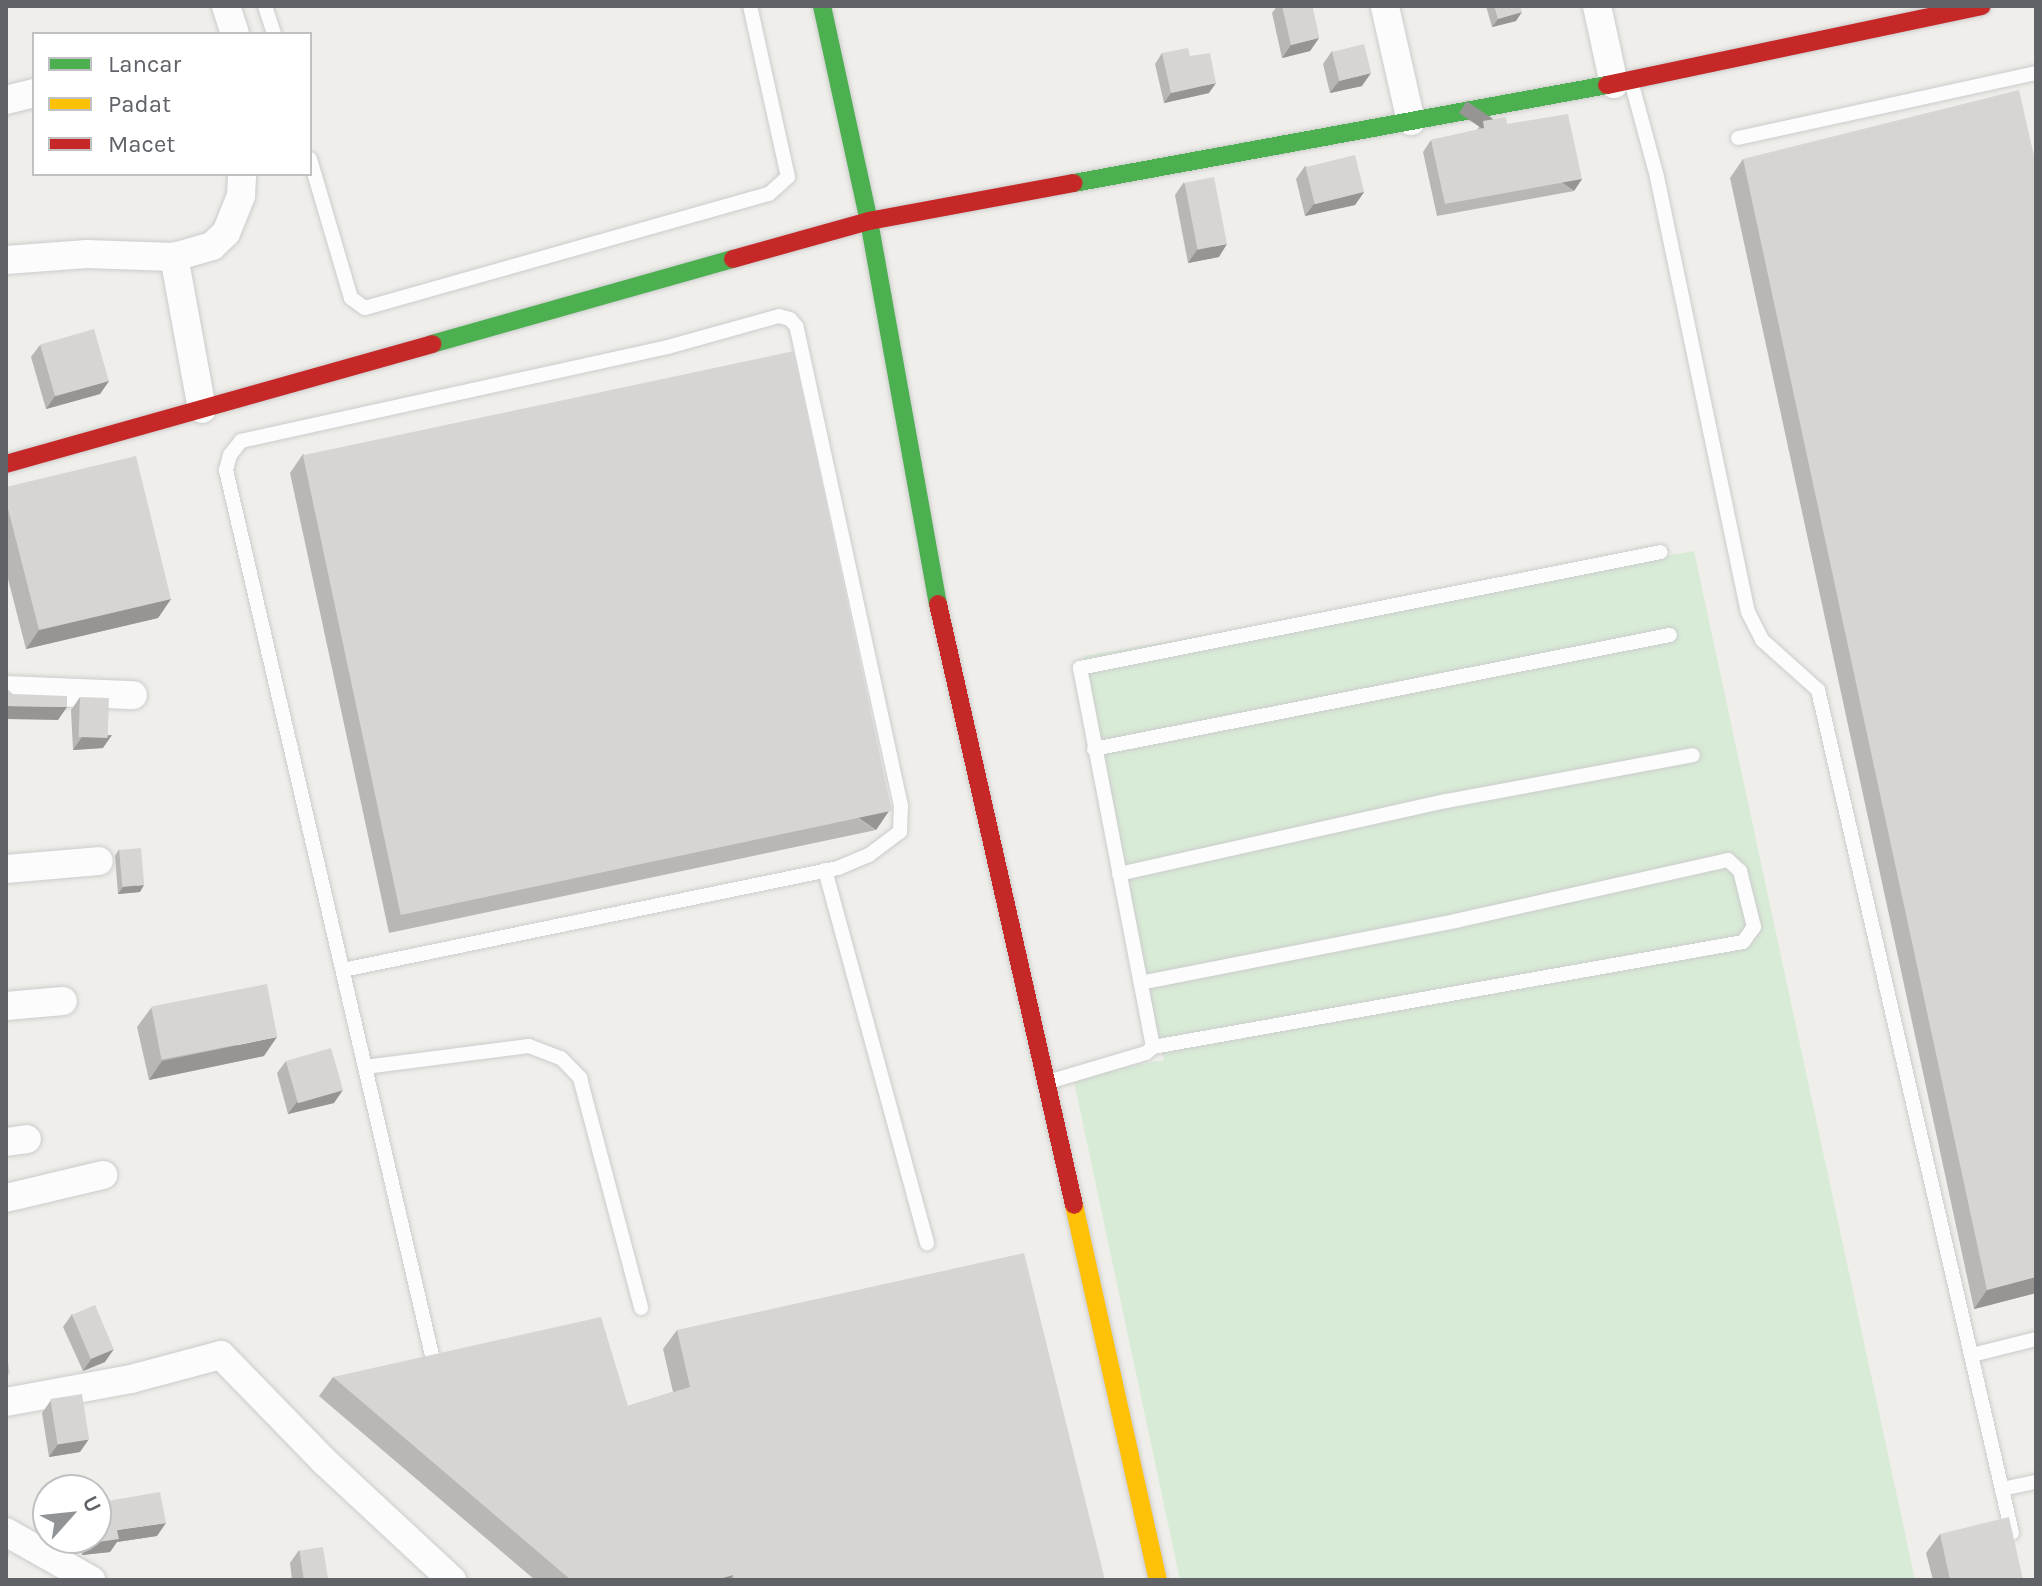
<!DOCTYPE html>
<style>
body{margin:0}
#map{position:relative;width:2042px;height:1586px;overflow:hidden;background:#efeeea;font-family:Karla,sans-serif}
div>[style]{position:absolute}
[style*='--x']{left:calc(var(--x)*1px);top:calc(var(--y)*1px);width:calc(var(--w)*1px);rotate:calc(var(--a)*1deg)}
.green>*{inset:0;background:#d8ebd6}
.roads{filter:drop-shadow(0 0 2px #cbcccc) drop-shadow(0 0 2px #cbcccc)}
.lane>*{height:14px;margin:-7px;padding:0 7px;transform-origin:7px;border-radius:7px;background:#fdfcfc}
.street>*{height:28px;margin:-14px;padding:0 14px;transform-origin:14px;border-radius:14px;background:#fdfcfc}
.fast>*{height:18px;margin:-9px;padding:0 9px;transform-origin:9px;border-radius:9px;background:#4caf50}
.slow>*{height:18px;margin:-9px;padding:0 9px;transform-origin:9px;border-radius:9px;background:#ffc107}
.jam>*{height:18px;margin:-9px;padding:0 9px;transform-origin:9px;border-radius:9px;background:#c62828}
.wall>*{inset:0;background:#b8b7b5}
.shaded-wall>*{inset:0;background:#969594;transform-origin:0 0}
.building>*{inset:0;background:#d6d5d3;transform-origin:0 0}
span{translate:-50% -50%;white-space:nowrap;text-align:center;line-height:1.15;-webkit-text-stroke:7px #fff;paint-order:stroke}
.frame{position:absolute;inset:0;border:8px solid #5f6368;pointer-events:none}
.legend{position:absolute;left:32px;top:32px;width:280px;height:144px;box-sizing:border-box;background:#fff;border:2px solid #bfc1c3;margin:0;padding:10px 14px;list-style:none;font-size:24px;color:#5f6368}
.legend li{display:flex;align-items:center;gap:16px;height:40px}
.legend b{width:40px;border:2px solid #bfc1c3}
.north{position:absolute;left:32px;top:1474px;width:80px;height:80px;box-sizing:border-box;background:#fff;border:2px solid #bfc1c3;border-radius:50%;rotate:63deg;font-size:22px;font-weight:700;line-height:32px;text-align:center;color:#5f6368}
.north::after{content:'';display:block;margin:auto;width:28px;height:36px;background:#919496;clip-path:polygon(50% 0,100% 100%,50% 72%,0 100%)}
</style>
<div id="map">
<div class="green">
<i style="clip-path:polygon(1694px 551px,1915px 1580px,1180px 1580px,1073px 1077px,1164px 1060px,1141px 983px,1084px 656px)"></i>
</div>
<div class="roads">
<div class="lane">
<i style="--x:265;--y:6;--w:29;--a:72"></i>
<i style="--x:1631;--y:81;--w:99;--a:74.8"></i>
<i style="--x:1657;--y:177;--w:444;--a:78.2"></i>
<i style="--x:1748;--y:612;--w:31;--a:63"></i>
<i style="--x:1762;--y:640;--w:75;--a:41.8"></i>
<i style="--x:1818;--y:690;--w:865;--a:77.04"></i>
<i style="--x:1738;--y:138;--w:305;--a:-12.3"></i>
<i style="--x:310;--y:159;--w:145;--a:73.6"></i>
<i style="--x:351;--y:298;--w:17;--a:36"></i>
<i style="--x:365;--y:308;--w:420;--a:-15.8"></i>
<i style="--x:769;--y:194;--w:25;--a:-42"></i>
<i style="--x:788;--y:177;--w:175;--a:-102.5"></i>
<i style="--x:1094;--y:749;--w:587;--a:-11.2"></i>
<i style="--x:825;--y:870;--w:387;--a:74.7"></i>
<i style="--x:1119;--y:874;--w:335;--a:-12.6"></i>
<i style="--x:1446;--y:801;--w:251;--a:-10.5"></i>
<i style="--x:343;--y:970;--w:505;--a:-11.64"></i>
<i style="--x:838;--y:868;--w:34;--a:-23"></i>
<i style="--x:869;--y:855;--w:39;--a:-37"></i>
<i style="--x:900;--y:832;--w:26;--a:-88"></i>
<i style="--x:901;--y:806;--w:491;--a:-102.3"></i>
<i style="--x:796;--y:326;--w:9;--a:-131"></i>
<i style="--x:790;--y:319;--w:11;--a:-165"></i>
<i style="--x:779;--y:316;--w:115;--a:164.4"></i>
<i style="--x:668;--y:347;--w:437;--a:167.6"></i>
<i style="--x:241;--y:441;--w:18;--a:128"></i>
<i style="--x:230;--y:455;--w:16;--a:105"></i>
<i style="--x:226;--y:470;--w:909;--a:76.9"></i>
<i style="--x:1153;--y:1047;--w:386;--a:-100.9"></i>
<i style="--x:1080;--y:668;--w:592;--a:-11.29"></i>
<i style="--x:365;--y:1067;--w:165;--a:-7.3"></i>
<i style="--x:529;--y:1046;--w:34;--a:21"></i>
<i style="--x:561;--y:1058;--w:28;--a:46"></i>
<i style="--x:580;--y:1078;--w:238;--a:75.1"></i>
<i style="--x:1048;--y:1082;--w:102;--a:-16.5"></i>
<i style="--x:1146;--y:1053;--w:9;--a:-41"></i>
<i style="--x:1153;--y:1047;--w:599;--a:-10.09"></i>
<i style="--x:1743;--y:942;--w:19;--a:-54"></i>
<i style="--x:1754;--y:927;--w:58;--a:-104"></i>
<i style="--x:1740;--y:871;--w:16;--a:-137"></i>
<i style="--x:1728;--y:860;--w:279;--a:167.4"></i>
<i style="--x:1456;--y:921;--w:321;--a:168.9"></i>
<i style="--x:1972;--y:1355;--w:66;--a:-14"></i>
<i style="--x:2002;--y:1489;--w:35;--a:-12"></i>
</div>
<div class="street">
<i style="--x:226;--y:6;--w:29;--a:72"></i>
<i style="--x:1597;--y:6;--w:80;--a:77.7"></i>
<i style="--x:1385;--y:7;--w:117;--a:77.2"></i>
<i style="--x:6;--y:100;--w:29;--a:-14"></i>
<i style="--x:6;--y:260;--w:81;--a:-4.2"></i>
<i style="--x:87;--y:254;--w:87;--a:2"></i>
<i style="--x:202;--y:409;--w:155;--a:-100.4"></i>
<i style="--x:174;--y:257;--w:40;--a:-16"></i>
<i style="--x:212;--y:246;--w:19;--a:-43"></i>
<i style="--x:226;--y:233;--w:40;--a:-68"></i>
<i style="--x:241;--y:196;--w:22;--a:-87"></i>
<i style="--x:6;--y:690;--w:127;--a:2.3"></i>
<i style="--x:6;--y:869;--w:93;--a:-4.9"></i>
<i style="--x:6;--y:1006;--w:57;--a:-5"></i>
<i style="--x:6;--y:1142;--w:21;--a:-8"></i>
<i style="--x:6;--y:1198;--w:100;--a:-13.3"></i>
<i style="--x:6;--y:1402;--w:127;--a:-10.4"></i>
<i style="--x:131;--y:1379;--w:93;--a:-14.9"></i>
<i style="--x:221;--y:1355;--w:148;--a:45.8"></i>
<i style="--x:324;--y:1461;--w:175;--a:42.9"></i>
<i style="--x:6;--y:1532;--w:98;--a:29.5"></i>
</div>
<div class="fast">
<i style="--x:822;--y:6;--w:220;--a:77.7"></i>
<i style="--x:869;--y:221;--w:389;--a:79.8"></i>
<i style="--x:1074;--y:183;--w:542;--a:-10.42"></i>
<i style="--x:432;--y:344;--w:313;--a:-15.8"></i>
</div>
<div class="slow">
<i style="--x:1074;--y:1205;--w:384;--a:77.4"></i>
</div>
<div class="jam">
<i style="--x:1607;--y:85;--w:383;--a:-11.9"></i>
<i style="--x:733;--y:259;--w:141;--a:-15.6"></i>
<i style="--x:869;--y:221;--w:208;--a:-10.5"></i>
<i style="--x:6;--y:464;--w:443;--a:-15.7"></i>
<i style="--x:938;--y:604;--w:616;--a:77.25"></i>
</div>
</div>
<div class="wall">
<i style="clip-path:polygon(1277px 6px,1312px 6px,1319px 38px,1310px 51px,1282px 58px,1272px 13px)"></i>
<i style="clip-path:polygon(1486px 6px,1520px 6px,1516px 21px,1492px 27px)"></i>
<i style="clip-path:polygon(1332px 51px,1362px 86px,1330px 93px,1323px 64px)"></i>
<i style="clip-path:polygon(1162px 53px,1190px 56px,1209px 93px,1164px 103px,1155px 64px)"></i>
<i style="clip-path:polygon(1483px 121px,1582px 179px,1574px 191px,1437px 216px,1423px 152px,1431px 140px,1477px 130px)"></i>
<i style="clip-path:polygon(1743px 159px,2036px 165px,2036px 1293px,1974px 1309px,1730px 178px)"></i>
<i style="clip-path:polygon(1305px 166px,1364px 192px,1355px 205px,1305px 216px,1296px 179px)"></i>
<i style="clip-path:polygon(1184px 182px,1219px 257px,1188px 263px,1175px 195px)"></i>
<i style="clip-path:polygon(40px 345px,109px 381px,100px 394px,46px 409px,31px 357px)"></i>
<i style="clip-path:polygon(303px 454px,876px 830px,389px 933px,290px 473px)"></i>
<i style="clip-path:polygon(6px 487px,171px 599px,158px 618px,26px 649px,6px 571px)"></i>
<i style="clip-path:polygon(80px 697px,103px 748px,73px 750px,71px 710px)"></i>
<i style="clip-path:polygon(119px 849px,140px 892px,118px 894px,115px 856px)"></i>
<i style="clip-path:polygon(151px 1008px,264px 1056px,149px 1080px,137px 1027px)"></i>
<i style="clip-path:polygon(286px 1061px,334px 1103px,288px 1114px,277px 1073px)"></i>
<i style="clip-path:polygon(72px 1314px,105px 1362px,83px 1371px,63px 1327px)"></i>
<i style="clip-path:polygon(677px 1330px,1105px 1580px,535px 1580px,319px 1396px,333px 1377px,628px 1406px,673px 1392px,663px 1349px)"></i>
<i style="clip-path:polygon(51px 1400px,80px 1452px,49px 1457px,42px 1413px)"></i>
<i style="clip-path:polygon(1940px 1534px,2023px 1580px,1933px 1580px,1926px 1553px)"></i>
<i style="clip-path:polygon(157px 1536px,117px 1542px,110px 1552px,82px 1555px,79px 1538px)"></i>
<i style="clip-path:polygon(299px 1550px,328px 1580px,292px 1580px,290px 1563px)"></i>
</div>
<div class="shaded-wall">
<i style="clip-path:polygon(1522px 12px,1516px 21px,1492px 27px,1498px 19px)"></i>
<i style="clip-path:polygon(1319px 38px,1310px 51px,1282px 58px,1291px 45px)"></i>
<i style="clip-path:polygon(1371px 73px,1362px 86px,1330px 93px,1339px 81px)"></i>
<i style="clip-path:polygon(1216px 83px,1209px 93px,1164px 103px,1171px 93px)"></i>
<i style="left:1582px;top:179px;width:14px;height:139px;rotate:124deg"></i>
<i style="clip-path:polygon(1364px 192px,1355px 205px,1305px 216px,1314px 204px)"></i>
<i style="clip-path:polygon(1227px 244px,1219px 257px,1188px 263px,1197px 250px)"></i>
<i style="clip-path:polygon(109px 381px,100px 394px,46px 409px,55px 396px)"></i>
<i style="clip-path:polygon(171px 599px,158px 618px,26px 649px,39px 630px)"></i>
<i style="clip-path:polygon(7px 706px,67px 707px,58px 720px,6px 719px)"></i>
<i style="clip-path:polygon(112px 735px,103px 748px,73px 750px,82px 737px)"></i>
<i style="left:889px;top:811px;width:23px;height:498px;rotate:124deg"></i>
<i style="clip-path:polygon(144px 885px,140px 892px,118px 894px,123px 887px)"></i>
<i style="clip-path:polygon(277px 1037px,264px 1056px,149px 1080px,162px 1061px)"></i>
<i style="clip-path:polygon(343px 1090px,334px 1103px,288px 1114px,297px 1102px)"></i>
<i style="clip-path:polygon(2036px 1277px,2036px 1293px,1974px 1309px,1987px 1290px)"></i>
<i style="clip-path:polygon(114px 1349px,105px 1362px,83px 1371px,92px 1358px)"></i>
<i style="clip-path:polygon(89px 1439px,80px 1452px,49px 1457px,58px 1444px)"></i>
<i style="clip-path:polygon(166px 1523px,157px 1536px,117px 1542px,110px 1552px,82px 1555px,91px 1543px,117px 1530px)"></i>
<i style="clip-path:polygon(733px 1575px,729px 1580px,716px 1580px)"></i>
</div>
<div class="building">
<i style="clip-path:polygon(1282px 6px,1312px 6px,1319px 38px,1291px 45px)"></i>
<i style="clip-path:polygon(1494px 6px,1520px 6px,1522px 12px,1498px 19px)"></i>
<i style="left:1364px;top:44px;width:30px;height:33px;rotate:76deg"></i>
<i style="clip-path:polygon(1188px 48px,1190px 56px,1210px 53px,1216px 83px,1171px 93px,1162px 53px)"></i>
<i style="clip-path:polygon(2019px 90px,2036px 165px,2036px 1277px,1987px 1290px,1743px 159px)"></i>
<i style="clip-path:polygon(1568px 114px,1582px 179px,1445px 204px,1431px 140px,1484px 128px,1483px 121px,1506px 117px,1507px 124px)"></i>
<i style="left:1355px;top:155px;width:38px;height:51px;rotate:76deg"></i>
<i style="left:1214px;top:177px;width:68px;height:30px;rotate:79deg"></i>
<i style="left:94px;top:329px;width:54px;height:56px;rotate:74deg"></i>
<i style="left:794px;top:351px;width:470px;height:502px;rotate:78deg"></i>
<i style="clip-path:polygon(136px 456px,171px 599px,39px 630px,6px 501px,6px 487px)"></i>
<i style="clip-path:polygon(6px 688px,13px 694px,67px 696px,67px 707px,7px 706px,8px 729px,6px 729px)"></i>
<i style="left:80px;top:697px;width:29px;height:40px;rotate:2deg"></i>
<i style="left:141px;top:848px;width:37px;height:22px;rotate:85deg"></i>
<i style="left:267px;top:984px;width:54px;height:118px;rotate:79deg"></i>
<i style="left:331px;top:1048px;width:44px;height:47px;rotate:74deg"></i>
<i style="clip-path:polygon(1024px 1253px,1105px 1580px,734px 1580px,733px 1575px,716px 1580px,571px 1580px,333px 1377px,601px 1317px,628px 1406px,690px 1387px,677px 1330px)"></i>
<i style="left:95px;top:1305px;width:48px;height:25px;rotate:67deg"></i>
<i style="clip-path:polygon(6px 1353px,10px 1373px,6px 1377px)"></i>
<i style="left:82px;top:1394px;width:46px;height:32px;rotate:81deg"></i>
<i style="clip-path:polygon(160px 1492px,166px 1523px,117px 1530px,119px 1539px,91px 1543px,90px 1538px,96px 1538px,96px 1503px)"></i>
<i style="clip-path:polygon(2009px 1517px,2023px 1580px,1950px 1580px,1940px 1534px)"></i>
<i style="left:323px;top:1547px;width:33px;height:24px;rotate:81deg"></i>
<i style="clip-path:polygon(6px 1552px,9px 1552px,6px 1578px)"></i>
</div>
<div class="frame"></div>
<ul class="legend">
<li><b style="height:10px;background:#4caf50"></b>Lancar</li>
<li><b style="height:10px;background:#ffc107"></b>Padat</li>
<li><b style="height:10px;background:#c62828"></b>Macet</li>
</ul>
<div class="north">U</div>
</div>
